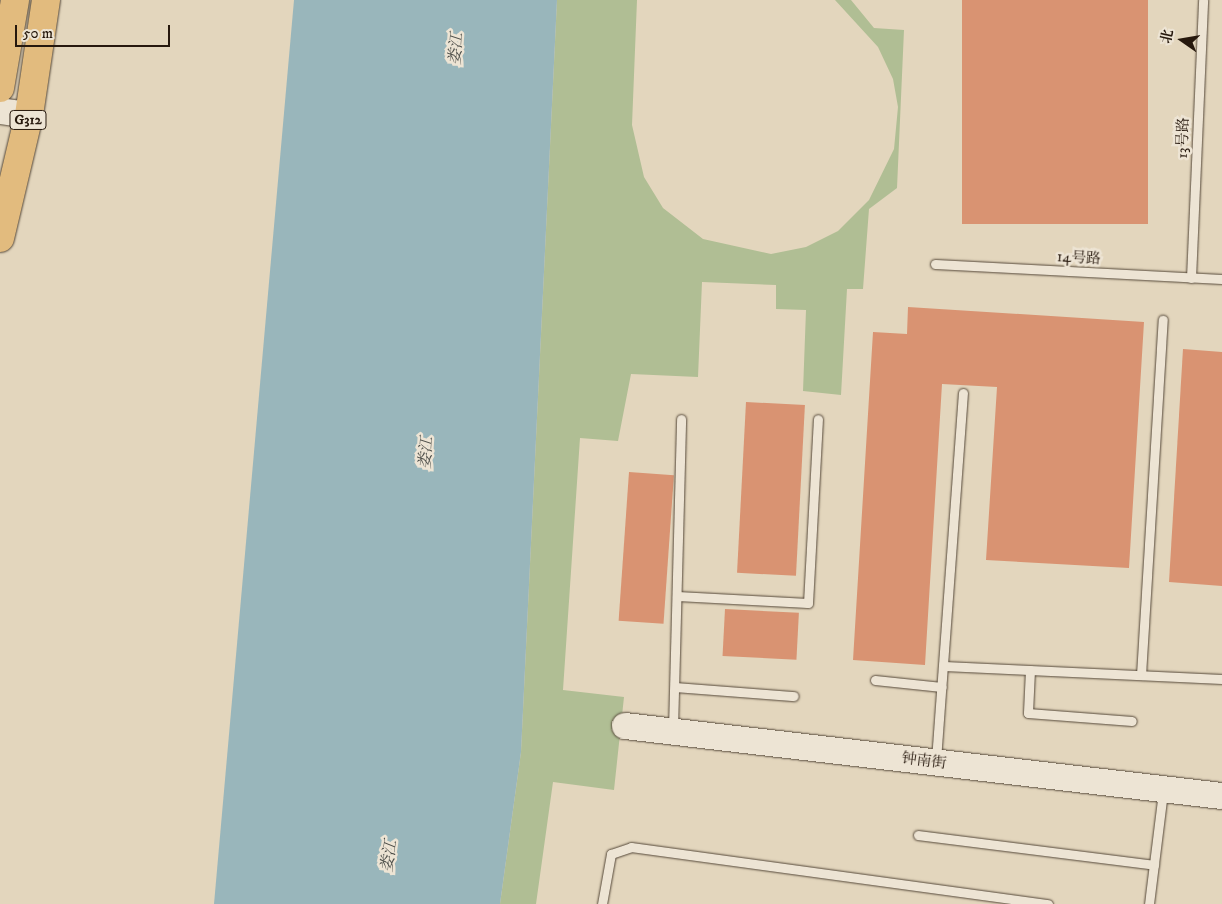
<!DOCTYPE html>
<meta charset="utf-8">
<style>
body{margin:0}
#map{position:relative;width:1222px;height:904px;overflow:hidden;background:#e3d6bd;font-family:"IM FELL DW Pica","Noto Serif SC",serif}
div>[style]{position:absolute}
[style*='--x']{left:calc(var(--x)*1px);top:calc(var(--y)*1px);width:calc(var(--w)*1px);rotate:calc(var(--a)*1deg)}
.green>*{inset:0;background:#b0be94}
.water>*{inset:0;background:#99b6bb}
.building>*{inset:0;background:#d99372;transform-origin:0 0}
.roads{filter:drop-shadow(0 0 1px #554839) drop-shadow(0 0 1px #554839)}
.lane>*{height:9px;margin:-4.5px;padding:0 4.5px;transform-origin:4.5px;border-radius:4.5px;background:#ede4d4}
.secondary>*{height:26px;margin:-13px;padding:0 13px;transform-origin:13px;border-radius:13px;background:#ede4d4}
.primary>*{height:28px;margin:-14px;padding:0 14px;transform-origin:14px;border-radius:14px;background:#e2bb7e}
.highway>*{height:28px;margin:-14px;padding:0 14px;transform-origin:14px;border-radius:14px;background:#e2bb7e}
span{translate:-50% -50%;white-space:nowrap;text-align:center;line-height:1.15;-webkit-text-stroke:5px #ede4d4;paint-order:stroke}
.shield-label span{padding:1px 4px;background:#ede4d4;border:1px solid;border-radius:4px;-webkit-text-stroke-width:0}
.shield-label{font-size:14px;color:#26180d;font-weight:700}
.street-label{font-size:15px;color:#26180d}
.water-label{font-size:16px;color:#4e4f4a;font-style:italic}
.north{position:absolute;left:1157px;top:15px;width:50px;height:50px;-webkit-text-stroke:4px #ede4d4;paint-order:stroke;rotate:283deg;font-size:14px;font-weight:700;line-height:20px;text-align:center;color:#26180d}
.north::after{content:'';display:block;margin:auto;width:18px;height:22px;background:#26180d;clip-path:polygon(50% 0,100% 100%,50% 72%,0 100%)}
.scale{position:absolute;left:15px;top:25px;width:155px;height:22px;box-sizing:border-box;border:2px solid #26180d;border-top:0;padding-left:6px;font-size:15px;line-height:18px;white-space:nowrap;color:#26180d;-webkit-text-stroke:4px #ede4d4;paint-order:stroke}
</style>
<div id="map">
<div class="green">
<i style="clip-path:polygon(557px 0,637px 0,632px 125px,644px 177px,663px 208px,703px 239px,771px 254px,806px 247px,838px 231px,869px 200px,894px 149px,898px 107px,893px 79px,878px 47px,835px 0,851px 0,874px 28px,904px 30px,897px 188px,869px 209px,863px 289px,847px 289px,841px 395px,803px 391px,806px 310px,776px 309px,776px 285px,702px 282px,698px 377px,631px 374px,618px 441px,580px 438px,563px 690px,624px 697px,614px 790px,553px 782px,536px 904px,500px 904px,521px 752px)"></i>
</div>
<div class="water">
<i style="clip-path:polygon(294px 0,557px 0,521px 752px,500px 904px,214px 904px)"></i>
</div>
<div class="building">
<i style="left:962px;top:0;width:186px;height:224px"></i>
<i style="clip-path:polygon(908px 307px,1144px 322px,1129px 568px,986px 560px,997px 387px,942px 384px,925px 665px,853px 660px,873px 332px,907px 334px)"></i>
<i style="clip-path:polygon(1183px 349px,1222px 352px,1222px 586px,1169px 582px)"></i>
<i style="left:746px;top:402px;width:59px;height:171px;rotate:3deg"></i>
<i style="left:629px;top:472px;width:45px;height:149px;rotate:4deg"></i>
<i style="left:725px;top:609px;width:74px;height:47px;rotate:3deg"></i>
</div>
<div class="roads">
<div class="lane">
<i style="--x:935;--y:264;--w:287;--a:3"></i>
<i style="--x:1191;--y:278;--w:278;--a:-87.5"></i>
<i style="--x:677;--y:596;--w:131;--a:3.1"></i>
<i style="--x:808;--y:603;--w:184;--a:-86.9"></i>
<i style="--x:944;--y:666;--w:278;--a:2.7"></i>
<i style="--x:1030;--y:670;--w:43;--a:92.7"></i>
<i style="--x:1028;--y:713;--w:104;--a:4.4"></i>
<i style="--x:1141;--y:675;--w:356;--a:-86.5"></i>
<i style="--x:875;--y:680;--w:67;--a:6"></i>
<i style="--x:676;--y:687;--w:118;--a:4.4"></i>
<i style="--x:673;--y:729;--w:310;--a:-88.5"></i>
<i style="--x:936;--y:760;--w:368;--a:-85.8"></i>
<i style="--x:918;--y:835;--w:238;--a:7.2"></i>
<i style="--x:602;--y:904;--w:51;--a:-79.8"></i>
<i style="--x:611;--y:854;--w:21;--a:-19"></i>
<i style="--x:631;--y:847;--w:421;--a:7.8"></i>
<i style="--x:1149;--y:904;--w:114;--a:-82.9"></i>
</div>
<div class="secondary">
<i style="--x:0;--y:111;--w:29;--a:8"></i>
<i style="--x:625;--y:726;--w:601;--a:6.69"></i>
</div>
<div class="primary">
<i style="--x:0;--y:238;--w:126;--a:-76.7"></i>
<i style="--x:29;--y:115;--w:116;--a:-81.6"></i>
</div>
<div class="highway">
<i style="--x:0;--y:88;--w:89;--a:-80.3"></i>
</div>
</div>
<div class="shield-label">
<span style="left:28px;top:120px">G312</span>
</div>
<div class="street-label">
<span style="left:1183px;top:138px;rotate:-88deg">13号路</span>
<span style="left:1079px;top:258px;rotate:3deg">14号路</span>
<span style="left:924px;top:761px;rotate:7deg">钟南街</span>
</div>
<div class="water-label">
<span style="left:456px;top:49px;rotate:-86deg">娄江</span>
<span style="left:426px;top:453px;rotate:-86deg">娄江</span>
<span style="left:389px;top:856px;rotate:-82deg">娄江</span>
</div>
<div class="north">北</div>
<div class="scale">50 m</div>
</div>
